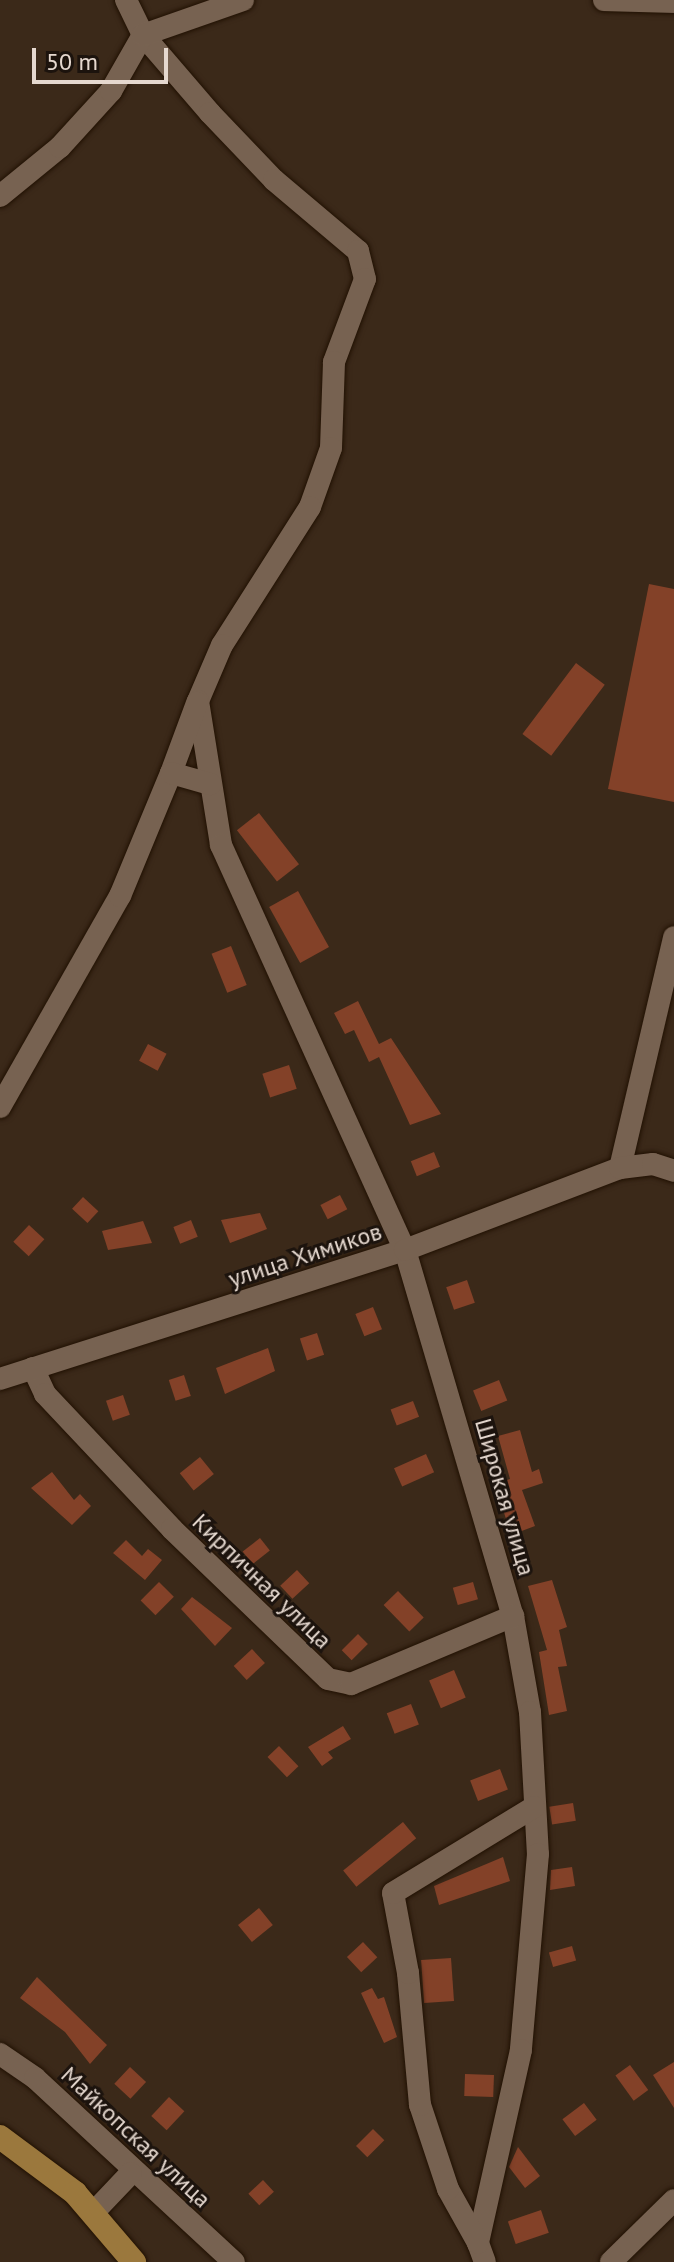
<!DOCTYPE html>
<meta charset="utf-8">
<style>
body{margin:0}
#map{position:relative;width:674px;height:2262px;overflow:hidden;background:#3b2919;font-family:"PT Sans",sans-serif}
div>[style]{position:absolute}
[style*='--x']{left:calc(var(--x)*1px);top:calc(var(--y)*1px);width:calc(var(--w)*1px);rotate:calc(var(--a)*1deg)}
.building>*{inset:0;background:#834128;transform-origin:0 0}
.roads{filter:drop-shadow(0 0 2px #211103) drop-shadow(0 0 2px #211103)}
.minor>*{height:22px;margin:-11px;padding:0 11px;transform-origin:11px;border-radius:11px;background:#776251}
.major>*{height:24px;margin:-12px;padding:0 12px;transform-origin:12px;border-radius:12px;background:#9b783d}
span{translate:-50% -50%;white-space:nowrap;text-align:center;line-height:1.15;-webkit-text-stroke:6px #1c130d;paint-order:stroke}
.street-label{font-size:24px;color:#e5d8cf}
.scale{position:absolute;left:32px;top:48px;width:136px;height:36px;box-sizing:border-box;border:4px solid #e5d8cf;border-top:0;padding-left:10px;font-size:24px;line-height:28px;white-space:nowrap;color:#e5d8cf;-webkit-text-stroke:6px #1c130d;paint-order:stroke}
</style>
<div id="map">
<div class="building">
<i style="clip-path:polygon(649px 584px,674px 589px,674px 802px,608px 789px)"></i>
<i style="left:576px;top:663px;width:36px;height:89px;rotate:37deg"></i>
<i style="left:259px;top:813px;width:65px;height:28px;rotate:52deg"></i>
<i style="left:298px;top:891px;width:64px;height:33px;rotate:61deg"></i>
<i style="left:231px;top:946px;width:42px;height:21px;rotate:68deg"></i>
<i style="clip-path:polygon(358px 1001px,379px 1044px,391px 1038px,441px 1114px,410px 1125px,379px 1057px,369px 1062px,354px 1030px,345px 1034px,334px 1013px)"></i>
<i style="left:148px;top:1044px;width:21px;height:19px;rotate:28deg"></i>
<i style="left:289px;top:1065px;width:25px;height:28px;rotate:72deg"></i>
<i style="left:434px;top:1152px;width:16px;height:25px;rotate:68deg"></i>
<i style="left:340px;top:1195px;width:16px;height:22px;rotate:63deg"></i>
<i style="left:83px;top:1197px;width:21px;height:16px;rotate:43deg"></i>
<i style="clip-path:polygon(260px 1213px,267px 1229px,230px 1243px,221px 1220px)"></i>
<i style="left:191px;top:1220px;width:18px;height:19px;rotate:68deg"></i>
<i style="clip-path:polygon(143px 1221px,152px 1243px,108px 1250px,102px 1231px)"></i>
<i style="left:29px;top:1225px;width:21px;height:23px;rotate:43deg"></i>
<i style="left:467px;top:1280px;width:24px;height:22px;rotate:71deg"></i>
<i style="left:373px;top:1307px;width:24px;height:19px;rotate:68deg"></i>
<i style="left:317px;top:1333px;width:23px;height:18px;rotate:72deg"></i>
<i style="clip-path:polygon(268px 1348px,275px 1371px,225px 1394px,216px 1368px)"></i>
<i style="left:184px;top:1375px;width:22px;height:16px;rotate:72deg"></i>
<i style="left:499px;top:1380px;width:22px;height:28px;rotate:68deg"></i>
<i style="left:123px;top:1395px;width:21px;height:18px;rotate:71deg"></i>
<i style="left:413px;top:1401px;width:17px;height:24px;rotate:69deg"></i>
<i style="clip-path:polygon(520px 1430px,532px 1472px,539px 1469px,543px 1483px,522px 1490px,535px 1526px,511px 1535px,495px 1484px,510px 1479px,498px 1436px)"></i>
<i style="left:426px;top:1454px;width:20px;height:35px;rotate:66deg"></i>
<i style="left:200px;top:1457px;width:22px;height:26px;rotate:51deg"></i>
<i style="clip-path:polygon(52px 1472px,74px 1500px,80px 1494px,91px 1506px,72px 1525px,31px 1488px)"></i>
<i style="left:260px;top:1538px;width:16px;height:22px;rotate:52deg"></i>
<i style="clip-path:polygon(126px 1540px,142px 1556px,148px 1549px,162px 1560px,145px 1580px,113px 1553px)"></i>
<i style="left:297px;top:1570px;width:18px;height:23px;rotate:47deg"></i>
<i style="clip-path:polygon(552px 1580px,567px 1627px,559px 1630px,567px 1666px,558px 1667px,567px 1711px,549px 1715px,539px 1652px,547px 1650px,528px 1586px)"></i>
<i style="left:159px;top:1582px;width:21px;height:26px;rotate:45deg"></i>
<i style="left:473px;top:1582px;width:18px;height:21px;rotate:74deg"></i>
<i style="left:398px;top:1591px;width:37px;height:20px;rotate:46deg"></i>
<i style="clip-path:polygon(192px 1597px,232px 1628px,215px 1646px,181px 1609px)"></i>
<i style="left:358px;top:1634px;width:14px;height:23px;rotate:45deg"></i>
<i style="left:252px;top:1649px;width:19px;height:25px;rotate:47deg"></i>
<i style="left:454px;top:1670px;width:30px;height:27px;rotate:67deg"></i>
<i style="left:411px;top:1704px;width:22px;height:26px;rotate:69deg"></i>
<i style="clip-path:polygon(343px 1726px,351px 1739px,328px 1752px,333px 1758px,322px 1766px,308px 1747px)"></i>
<i style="left:279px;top:1746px;width:28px;height:16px;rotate:46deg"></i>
<i style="left:500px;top:1769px;width:22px;height:32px;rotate:69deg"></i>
<i style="left:573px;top:1803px;width:18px;height:24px;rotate:81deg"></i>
<i style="left:403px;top:1822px;width:21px;height:77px;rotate:51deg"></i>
<i style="clip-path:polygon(503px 1857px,510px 1881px,439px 1905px,434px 1886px)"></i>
<i style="clip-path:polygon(572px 1867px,575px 1886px,550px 1890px,551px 1870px)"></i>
<i style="left:259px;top:1908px;width:22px;height:27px;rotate:51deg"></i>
<i style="left:363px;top:1942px;width:21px;height:22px;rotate:47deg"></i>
<i style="left:572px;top:1946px;width:15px;height:24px;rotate:74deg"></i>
<i style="left:451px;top:1958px;width:43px;height:30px;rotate:86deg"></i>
<i style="clip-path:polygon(37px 1977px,107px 2045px,90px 2064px,65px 2032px,20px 1998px)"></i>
<i style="clip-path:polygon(372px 1988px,378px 1999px,384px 1997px,397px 2037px,384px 2043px,361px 1993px)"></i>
<i style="clip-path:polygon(674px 2062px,674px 2108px,653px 2075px)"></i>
<i style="left:630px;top:2065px;width:31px;height:18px;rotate:54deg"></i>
<i style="left:130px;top:2067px;width:22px;height:23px;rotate:43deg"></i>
<i style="left:465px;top:2074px;width:29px;height:22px;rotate:2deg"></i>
<i style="left:169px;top:2097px;width:21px;height:26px;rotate:43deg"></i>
<i style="left:584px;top:2103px;width:21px;height:27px;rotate:53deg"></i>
<i style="left:373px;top:2129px;width:16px;height:24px;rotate:45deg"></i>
<i style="clip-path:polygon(518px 2147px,540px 2176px,525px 2188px,509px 2167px)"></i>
<i style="left:263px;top:2180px;width:16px;height:20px;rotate:47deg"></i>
<i style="left:541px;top:2210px;width:24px;height:35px;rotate:71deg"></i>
</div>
<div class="roads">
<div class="minor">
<i style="--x:126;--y:0;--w:39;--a:64"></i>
<i style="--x:143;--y:35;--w:103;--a:49.3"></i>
<i style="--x:210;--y:113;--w:93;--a:46.3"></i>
<i style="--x:274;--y:180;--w:110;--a:40.2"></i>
<i style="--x:358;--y:251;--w:29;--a:76"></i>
<i style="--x:365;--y:279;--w:89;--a:110.5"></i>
<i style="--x:334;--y:362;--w:86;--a:92"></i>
<i style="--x:331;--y:448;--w:63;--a:109.6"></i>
<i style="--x:310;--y:507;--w:164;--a:122.5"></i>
<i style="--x:222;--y:645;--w:61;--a:113.2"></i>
<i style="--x:198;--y:701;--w:146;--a:80.9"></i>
<i style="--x:221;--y:845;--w:445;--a:65.6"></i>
<i style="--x:405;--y:1250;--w:382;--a:73.6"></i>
<i style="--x:513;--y:1616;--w:97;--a:80"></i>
<i style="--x:530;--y:1712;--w:142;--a:86.8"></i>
<i style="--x:538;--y:1854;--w:197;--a:95"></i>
<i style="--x:521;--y:2050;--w:198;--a:102.6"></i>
<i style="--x:478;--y:2243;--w:20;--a:70"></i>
<i style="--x:604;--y:0;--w:70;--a:1.6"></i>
<i style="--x:0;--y:196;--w:77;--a:-39.2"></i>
<i style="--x:60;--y:147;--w:76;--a:-47.7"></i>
<i style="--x:111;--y:91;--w:64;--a:-60.3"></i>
<i style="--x:143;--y:35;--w:106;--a:-19.3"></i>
<i style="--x:171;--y:773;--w:75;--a:-69.6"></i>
<i style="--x:0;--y:1107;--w:243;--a:-60.4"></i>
<i style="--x:120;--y:896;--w:133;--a:-67.5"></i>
<i style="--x:171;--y:773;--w:41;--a:15.8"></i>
<i style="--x:620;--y:1168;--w:237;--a:-76.8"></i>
<i style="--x:33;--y:1368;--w:29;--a:65"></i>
<i style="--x:45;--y:1394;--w:185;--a:46.7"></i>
<i style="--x:172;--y:1529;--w:216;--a:43.9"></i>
<i style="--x:328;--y:1679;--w:24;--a:12"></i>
<i style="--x:351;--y:1684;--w:176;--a:-22.8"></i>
<i style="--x:0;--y:1379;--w:425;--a:-17.7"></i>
<i style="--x:405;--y:1250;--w:230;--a:-20.9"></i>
<i style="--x:620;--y:1168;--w:33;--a:-7"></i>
<i style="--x:653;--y:1164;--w:22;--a:18"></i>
<i style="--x:0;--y:2054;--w:42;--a:34.4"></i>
<i style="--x:35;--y:2078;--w:271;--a:42.8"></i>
<i style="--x:93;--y:2213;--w:55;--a:-46.5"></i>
<i style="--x:478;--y:2243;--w:62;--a:-119.1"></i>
<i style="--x:448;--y:2189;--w:89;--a:-108.4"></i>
<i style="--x:420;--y:2105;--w:133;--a:-95.2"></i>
<i style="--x:408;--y:1973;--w:81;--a:-100.6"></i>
<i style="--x:393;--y:1893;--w:165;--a:-31.4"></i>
<i style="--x:611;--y:2262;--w:88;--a:-44.5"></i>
</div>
<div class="major">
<i style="--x:0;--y:2137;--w:94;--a:36.7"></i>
<i style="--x:75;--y:2193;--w:91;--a:49.5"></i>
</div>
</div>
<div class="street-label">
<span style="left:305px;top:1255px;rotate:-18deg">улица Химиков</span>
<span style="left:505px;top:1497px;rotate:74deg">Широкая улица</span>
<span style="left:262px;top:1581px;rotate:44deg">Кирпичная улица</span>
<span style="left:136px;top:2137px;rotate:43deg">Майкопская улица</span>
</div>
<div class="scale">50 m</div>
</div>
